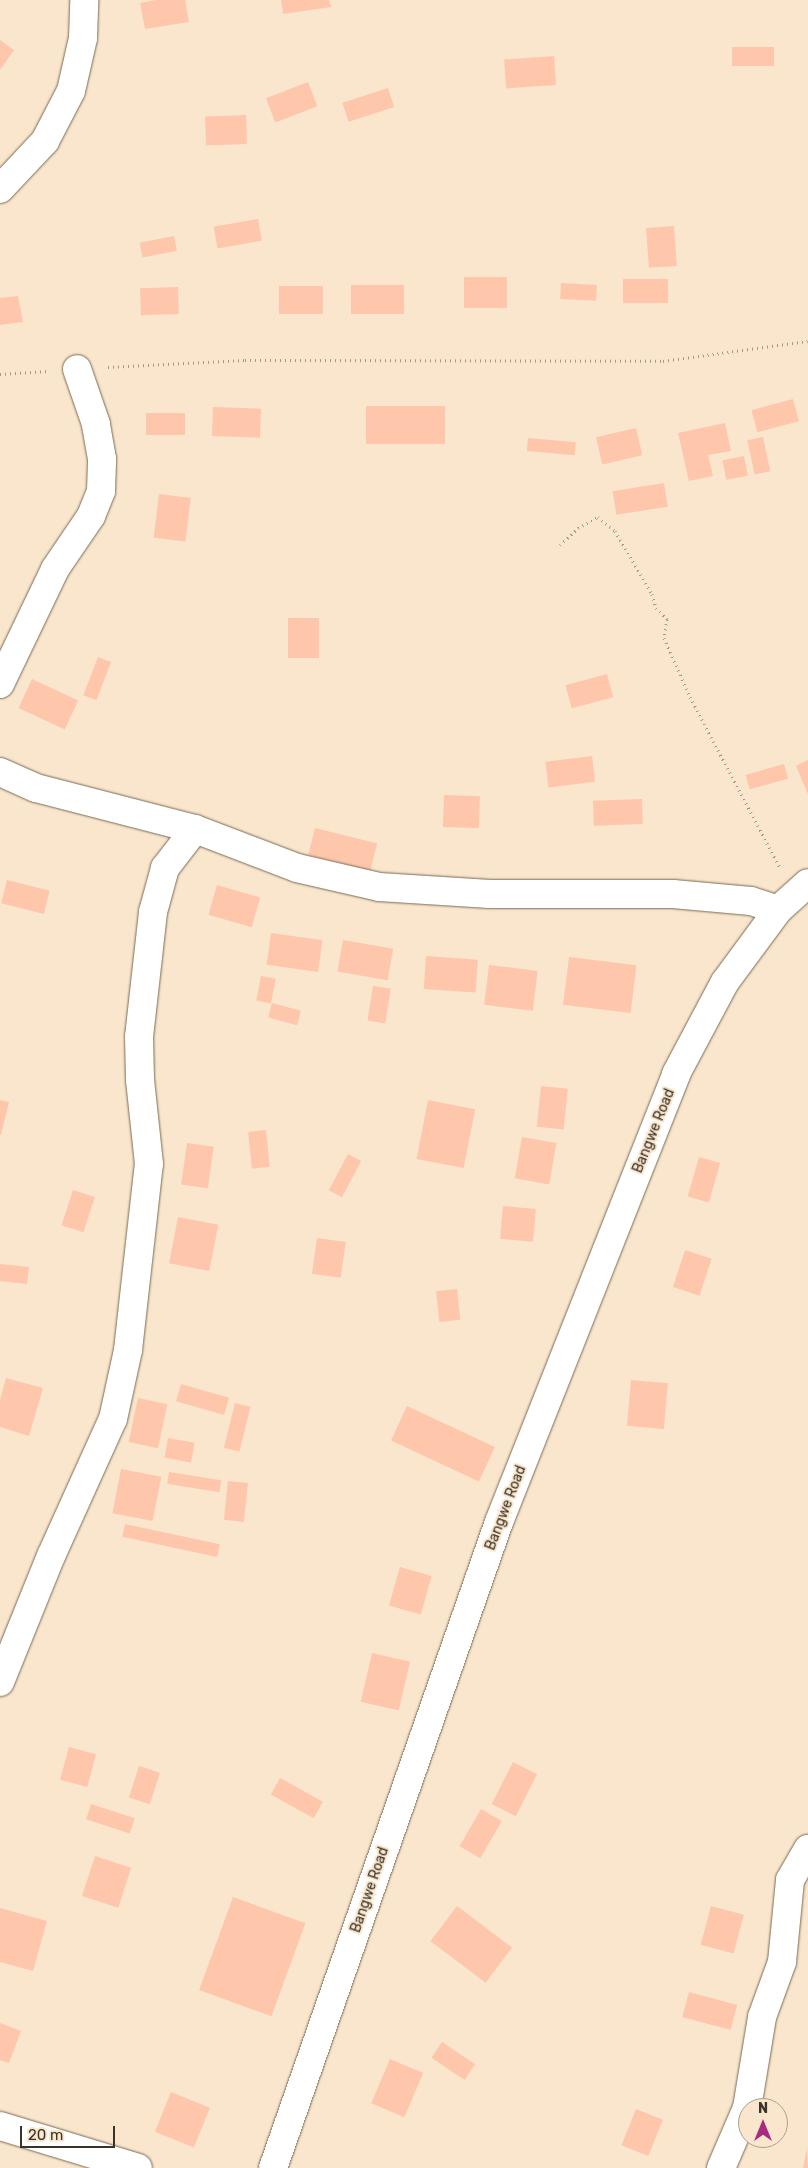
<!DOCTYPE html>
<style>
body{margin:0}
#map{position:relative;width:808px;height:2168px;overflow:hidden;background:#f9e6cd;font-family:Rubik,sans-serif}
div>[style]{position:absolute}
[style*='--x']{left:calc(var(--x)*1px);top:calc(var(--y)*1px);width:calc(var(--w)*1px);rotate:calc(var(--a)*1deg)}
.building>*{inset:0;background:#fec7ac;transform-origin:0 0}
.path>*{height:3px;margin-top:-1.5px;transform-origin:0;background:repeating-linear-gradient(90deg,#a69886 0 1px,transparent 0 5px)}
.roads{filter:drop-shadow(0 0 1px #7b6a54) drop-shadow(0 0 1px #7b6a54)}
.street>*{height:28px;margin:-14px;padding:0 14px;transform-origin:14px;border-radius:14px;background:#fff}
.secondary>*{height:28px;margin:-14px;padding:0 14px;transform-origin:14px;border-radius:14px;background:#fff}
span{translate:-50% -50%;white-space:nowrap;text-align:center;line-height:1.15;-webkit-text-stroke:4px #f9e6cd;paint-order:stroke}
.street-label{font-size:14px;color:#3a3329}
.north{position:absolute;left:738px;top:2098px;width:50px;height:50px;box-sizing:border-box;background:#f9e6cd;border:1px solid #ad9e8b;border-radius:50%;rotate:0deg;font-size:14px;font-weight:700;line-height:20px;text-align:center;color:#3a3329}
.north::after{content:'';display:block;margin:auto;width:18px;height:22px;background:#a72c80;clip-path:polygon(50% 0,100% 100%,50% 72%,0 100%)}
.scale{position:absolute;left:20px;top:2126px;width:95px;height:22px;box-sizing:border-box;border:2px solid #3a3329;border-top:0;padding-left:6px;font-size:15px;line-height:18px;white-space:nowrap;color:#3a3329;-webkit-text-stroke:4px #f9e6cd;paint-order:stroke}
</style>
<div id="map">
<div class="building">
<i style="clip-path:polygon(156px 0,185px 0,189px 22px,145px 29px,140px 3px)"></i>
<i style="clip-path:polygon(281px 0,329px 0,331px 7px,283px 14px)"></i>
<i style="clip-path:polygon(0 40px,14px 50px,0 70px)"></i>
<i style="left:732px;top:47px;width:42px;height:19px"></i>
<i style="left:554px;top:56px;width:29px;height:50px;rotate:86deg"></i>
<i style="left:308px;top:82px;width:26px;height:45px;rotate:69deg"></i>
<i style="left:388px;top:88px;width:20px;height:48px;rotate:72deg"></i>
<i style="left:246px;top:115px;width:29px;height:41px;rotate:88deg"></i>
<i style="left:258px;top:219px;width:22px;height:45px;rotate:80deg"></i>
<i style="left:674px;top:226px;width:40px;height:28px;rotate:86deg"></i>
<i style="left:174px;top:236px;width:15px;height:35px;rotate:79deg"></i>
<i style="left:464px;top:277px;width:43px;height:31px"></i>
<i style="left:623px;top:279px;width:45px;height:24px"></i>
<i style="left:561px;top:283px;width:36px;height:16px;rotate:3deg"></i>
<i style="left:351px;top:285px;width:53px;height:29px"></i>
<i style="left:279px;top:286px;width:44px;height:28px"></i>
<i style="left:178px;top:287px;width:27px;height:38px;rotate:88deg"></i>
<i style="clip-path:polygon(18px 296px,23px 322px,0 325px,0 298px)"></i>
<i style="left:793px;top:399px;width:23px;height:43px;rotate:75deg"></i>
<i style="left:366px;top:406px;width:79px;height:38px"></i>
<i style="left:213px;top:407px;width:48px;height:29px;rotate:2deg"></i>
<i style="left:185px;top:413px;width:22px;height:39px;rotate:90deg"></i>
<i style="clip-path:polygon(725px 423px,731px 451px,708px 455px,713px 476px,689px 481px,678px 433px)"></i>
<i style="left:636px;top:428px;width:28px;height:41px;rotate:77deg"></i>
<i style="left:763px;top:437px;width:35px;height:16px;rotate:78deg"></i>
<i style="left:528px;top:438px;width:48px;height:13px;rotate:5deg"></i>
<i style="left:744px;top:456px;width:20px;height:22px;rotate:79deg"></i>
<i style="left:664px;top:483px;width:24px;height:52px;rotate:81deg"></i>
<i style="left:159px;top:494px;width:32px;height:44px;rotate:7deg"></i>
<i style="left:288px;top:618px;width:31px;height:40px"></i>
<i style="left:98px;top:657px;width:14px;height:41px;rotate:21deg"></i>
<i style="left:607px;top:674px;width:24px;height:43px;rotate:75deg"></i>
<i style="left:32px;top:679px;width:51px;height:32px;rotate:25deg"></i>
<i style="left:592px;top:756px;width:26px;height:47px;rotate:83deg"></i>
<i style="clip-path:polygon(808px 760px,808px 794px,796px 766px)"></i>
<i style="left:784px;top:764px;width:15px;height:40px;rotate:74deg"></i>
<i style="left:444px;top:795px;width:36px;height:32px;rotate:2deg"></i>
<i style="left:642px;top:799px;width:25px;height:49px;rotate:88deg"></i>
<i style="left:315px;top:828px;width:64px;height:28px;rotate:14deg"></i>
<i style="left:7px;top:880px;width:44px;height:24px;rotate:14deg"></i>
<i style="left:217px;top:885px;width:45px;height:31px;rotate:16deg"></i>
<i style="left:271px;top:933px;width:52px;height:32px;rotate:8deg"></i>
<i style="left:343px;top:940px;width:51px;height:32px;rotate:10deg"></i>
<i style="left:426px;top:956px;width:52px;height:33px;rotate:4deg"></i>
<i style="left:569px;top:957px;width:68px;height:48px;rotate:7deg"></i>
<i style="left:489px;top:965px;width:49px;height:40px;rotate:7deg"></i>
<i style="left:261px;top:976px;width:15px;height:25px;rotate:11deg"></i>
<i style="left:373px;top:986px;width:18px;height:35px;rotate:9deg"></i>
<i style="left:272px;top:1003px;width:30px;height:15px;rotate:15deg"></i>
<i style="left:541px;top:1086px;width:27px;height:41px;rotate:6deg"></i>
<i style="clip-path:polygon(0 1100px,9px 1102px,1px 1135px,0 1135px)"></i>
<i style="left:428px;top:1100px;width:48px;height:60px;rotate:11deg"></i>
<i style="left:266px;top:1130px;width:37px;height:18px;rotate:84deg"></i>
<i style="left:522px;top:1137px;width:35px;height:42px;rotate:10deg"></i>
<i style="left:187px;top:1143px;width:27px;height:42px;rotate:8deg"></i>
<i style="left:348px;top:1154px;width:15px;height:41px;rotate:28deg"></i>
<i style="left:699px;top:1157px;width:22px;height:41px;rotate:16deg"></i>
<i style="left:73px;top:1190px;width:23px;height:37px;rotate:18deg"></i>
<i style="left:503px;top:1206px;width:33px;height:33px;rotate:5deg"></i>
<i style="left:178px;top:1217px;width:41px;height:47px;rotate:11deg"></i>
<i style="left:317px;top:1238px;width:29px;height:36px;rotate:8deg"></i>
<i style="left:685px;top:1250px;width:28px;height:39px;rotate:18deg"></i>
<i style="left:0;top:1264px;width:29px;height:17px;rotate:6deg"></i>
<i style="left:457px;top:1289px;width:31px;height:21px;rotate:84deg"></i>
<i style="clip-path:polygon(6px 1378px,43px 1388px,29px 1436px,0 1427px,0 1400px)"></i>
<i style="left:631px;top:1380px;width:37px;height:46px;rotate:5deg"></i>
<i style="left:181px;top:1384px;width:50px;height:18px;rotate:16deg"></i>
<i style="left:138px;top:1398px;width:30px;height:45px;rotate:12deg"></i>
<i style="left:235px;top:1403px;width:16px;height:46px;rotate:14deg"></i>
<i style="left:407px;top:1406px;width:97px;height:38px;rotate:25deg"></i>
<i style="left:168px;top:1438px;width:27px;height:20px;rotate:10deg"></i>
<i style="left:121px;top:1469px;width:41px;height:45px;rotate:11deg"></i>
<i style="left:169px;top:1472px;width:53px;height:12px;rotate:9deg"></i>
<i style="left:228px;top:1481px;width:20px;height:39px;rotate:6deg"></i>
<i style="left:125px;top:1524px;width:97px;height:13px;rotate:12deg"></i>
<i style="left:400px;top:1567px;width:33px;height:40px;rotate:16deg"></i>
<i style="left:372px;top:1653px;width:39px;height:50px;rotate:13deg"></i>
<i style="left:69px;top:1747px;width:28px;height:34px;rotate:15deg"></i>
<i style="left:513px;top:1762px;width:27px;height:47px;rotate:27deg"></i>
<i style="left:139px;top:1766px;width:22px;height:33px;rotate:18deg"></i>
<i style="left:280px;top:1778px;width:49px;height:19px;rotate:29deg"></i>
<i style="left:91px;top:1804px;width:46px;height:16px;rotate:18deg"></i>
<i style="left:481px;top:1809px;width:24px;height:43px;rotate:30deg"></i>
<i style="left:95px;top:1856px;width:38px;height:42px;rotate:18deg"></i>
<i style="left:233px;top:1897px;width:77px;height:99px;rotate:20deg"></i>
<i style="left:457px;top:1906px;width:69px;height:44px;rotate:37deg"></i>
<i style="left:711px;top:1906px;width:34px;height:40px;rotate:15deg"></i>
<i style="clip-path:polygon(0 1908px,47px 1921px,33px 1971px,0 1962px)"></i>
<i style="left:689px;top:1992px;width:50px;height:26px;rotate:15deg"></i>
<i style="clip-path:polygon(0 2023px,21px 2031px,9px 2063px,0 2060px)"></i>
<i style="left:442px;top:2042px;width:40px;height:19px;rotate:34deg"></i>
<i style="left:390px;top:2059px;width:36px;height:48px;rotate:23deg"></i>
<i style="left:171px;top:2092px;width:42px;height:43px;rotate:22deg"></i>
<i style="left:636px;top:2109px;width:29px;height:39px;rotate:22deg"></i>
<i style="clip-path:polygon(807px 2148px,808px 2168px,803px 2168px)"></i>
</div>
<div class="path">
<i style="--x:108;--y:367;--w:137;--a:-2.9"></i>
<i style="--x:245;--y:360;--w:418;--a:0.1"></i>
<i style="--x:663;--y:361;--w:146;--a:-7.9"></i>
<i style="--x:0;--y:374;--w:49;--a:-3.5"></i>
<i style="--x:560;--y:545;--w:25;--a:-43"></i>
<i style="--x:578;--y:528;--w:23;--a:-29"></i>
<i style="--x:598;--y:517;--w:22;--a:39"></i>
<i style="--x:615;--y:531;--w:73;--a:59.6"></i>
<i style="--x:652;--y:594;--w:15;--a:74"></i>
<i style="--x:656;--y:608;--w:16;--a:45"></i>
<i style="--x:667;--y:619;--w:19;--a:99"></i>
<i style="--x:664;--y:638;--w:64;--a:66.2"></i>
<i style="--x:690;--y:697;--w:193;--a:62.2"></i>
</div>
<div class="roads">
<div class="street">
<i style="--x:0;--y:189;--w:66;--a:-46.8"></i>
<i style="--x:45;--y:141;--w:56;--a:-62.5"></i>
<i style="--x:71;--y:91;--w:54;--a:-77.2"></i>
<i style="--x:83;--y:38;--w:38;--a:-88"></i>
<i style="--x:0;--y:684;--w:127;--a:-64.4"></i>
<i style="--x:55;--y:569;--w:64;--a:-55.8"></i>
<i style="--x:91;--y:516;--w:27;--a:-68"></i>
<i style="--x:101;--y:491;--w:32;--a:-88"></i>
<i style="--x:102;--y:459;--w:36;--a:-100"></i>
<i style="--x:96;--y:424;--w:58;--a:-109.1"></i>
<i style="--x:0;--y:772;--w:39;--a:24"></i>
<i style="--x:36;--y:788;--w:164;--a:14.5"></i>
<i style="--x:195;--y:829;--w:109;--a:20.9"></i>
<i style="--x:297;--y:868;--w:84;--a:13"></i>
<i style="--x:379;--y:887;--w:111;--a:3.6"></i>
<i style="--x:490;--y:894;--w:183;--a:0"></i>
<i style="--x:673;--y:894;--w:78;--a:5.1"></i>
<i style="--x:751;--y:901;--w:28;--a:18"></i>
<i style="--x:0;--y:1682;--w:136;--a:-68"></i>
<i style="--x:51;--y:1556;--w:150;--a:-65.7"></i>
<i style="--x:113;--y:1419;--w:71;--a:-77.7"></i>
<i style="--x:128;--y:1350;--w:187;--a:-83.6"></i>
<i style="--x:149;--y:1164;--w:84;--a:-96.1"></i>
<i style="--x:140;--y:1080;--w:43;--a:-91.3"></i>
<i style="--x:139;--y:1037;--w:126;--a:-83.6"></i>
<i style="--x:153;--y:912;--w:46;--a:-74.7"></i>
<i style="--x:165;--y:868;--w:49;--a:-52.4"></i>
<i style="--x:0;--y:2126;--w:144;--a:16.9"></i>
<i style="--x:721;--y:2168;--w:65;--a:-66.6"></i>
<i style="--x:747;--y:2108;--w:92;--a:-80.6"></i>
<i style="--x:762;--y:2017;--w:59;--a:-70"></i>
<i style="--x:782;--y:1962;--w:82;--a:-84.4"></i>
<i style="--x:790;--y:1880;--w:36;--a:-60"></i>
</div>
<div class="secondary">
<i style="--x:273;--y:2168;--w:684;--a:-70.72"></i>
<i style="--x:499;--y:1522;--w:482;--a:-68.4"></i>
<i style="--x:676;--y:1074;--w:104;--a:-62"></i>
<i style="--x:725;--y:982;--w:89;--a:-53.6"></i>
<i style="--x:778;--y:910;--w:40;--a:-42"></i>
</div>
</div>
<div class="street-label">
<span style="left:654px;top:1131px;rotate:-68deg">Bangwe Road</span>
<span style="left:506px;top:1508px;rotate:-69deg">Bangwe Road</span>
<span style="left:370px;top:1890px;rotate:-71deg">Bangwe Road</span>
</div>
<div class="north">N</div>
<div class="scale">20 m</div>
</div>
